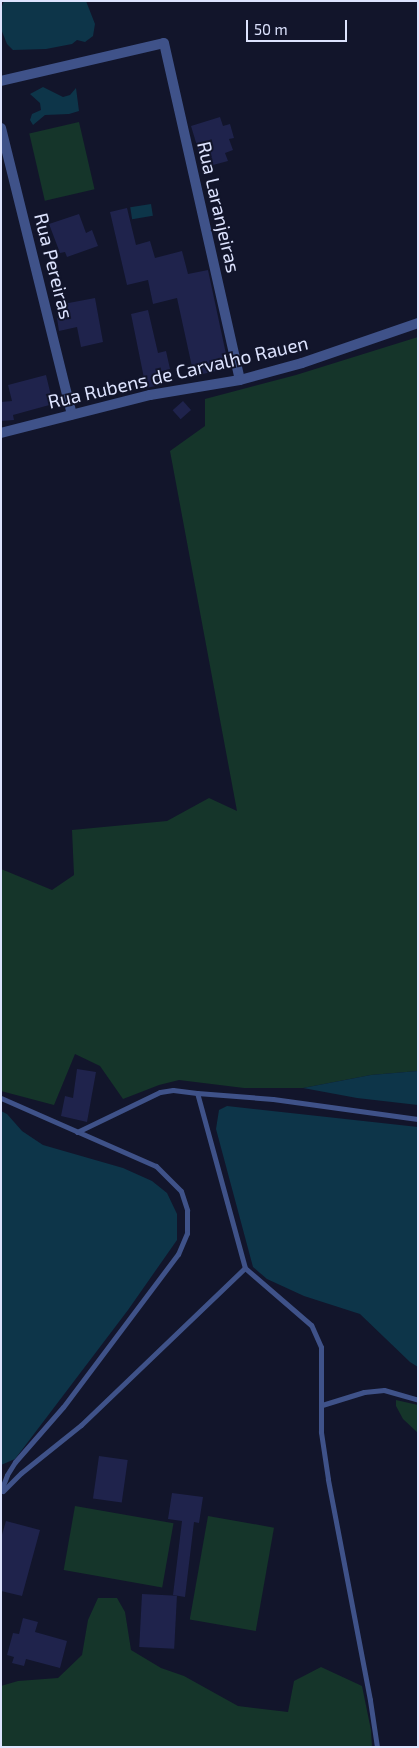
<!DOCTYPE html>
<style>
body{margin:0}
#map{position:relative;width:419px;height:1748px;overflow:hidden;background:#12152b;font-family:"Exo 2",sans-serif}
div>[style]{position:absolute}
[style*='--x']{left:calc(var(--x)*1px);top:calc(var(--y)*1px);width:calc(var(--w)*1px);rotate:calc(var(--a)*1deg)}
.green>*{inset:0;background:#15352a;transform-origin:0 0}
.water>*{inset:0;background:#0d3549;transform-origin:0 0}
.building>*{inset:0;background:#1f234c;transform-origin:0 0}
.service>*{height:5px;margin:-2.5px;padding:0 2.5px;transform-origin:2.5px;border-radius:2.5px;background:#3f5289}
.minor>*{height:10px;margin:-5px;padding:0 5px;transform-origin:5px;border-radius:5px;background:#3f5289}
span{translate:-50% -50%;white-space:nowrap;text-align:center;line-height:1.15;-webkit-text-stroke:4px #12152b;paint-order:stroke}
.street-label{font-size:19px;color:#dde3fe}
.frame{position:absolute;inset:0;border:2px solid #dde3fe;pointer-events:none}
.scale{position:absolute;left:246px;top:20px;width:101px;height:22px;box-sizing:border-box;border:2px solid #dde3fe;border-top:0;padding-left:6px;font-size:15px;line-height:18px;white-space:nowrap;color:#dde3fe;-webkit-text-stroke:4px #12152b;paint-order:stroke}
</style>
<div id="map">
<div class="green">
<i style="left:79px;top:122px;width:69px;height:51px;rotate:77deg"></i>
<i style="clip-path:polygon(418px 337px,418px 1071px,371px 1075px,303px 1088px,244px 1088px,179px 1080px,159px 1085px,123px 1099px,100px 1066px,75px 1054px,54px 1105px,1px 1091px,1px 869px,52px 890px,74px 875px,72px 830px,167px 821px,209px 798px,237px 811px,170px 451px,205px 426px,205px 399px,296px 375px)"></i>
<i style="clip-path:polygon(396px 1400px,418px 1405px,418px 1433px,403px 1419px,396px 1406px)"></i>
<i style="left:75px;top:1506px;width:100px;height:65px;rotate:10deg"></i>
<i style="left:208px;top:1516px;width:67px;height:105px;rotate:10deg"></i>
<i style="clip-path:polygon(98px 1598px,117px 1598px,125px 1612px,131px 1650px,161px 1668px,184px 1676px,238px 1706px,288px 1712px,294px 1681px,321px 1667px,362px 1686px,371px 1730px,372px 1747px,1px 1747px,1px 1686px,18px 1681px,58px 1678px,82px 1655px,88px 1620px)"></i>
</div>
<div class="water">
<i style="clip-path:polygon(4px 1px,86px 1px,95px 24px,93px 36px,85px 42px,77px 40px,72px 44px,46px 49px,13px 50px,7px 44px,1px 29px,1px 9px)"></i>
<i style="clip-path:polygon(43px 87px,63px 97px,70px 95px,76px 88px,79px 111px,69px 114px,45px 115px,33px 125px,30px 120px,32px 114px,41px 110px,40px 103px,30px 94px)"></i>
<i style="left:151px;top:204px;width:12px;height:21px;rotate:81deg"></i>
<i style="clip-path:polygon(418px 1071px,418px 1105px,357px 1098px,303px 1088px,371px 1075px)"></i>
<i style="clip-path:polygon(227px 1106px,418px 1127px,418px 1367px,410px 1362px,360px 1314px,304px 1296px,267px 1279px,253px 1267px,216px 1129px,219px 1110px)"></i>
<i style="clip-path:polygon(1px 1111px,7px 1114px,22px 1131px,43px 1145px,123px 1168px,152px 1181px,167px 1193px,177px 1214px,177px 1240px,128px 1310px,15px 1459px,1px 1465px)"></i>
</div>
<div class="building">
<i style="clip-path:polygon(220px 117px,223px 126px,230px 124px,234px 138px,229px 139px,233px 150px,225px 153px,228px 161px,213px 165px,211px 156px,201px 159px,191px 126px)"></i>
<i style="clip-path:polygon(127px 208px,136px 245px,150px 241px,155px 258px,182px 251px,188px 274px,208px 270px,229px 368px,194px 376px,177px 298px,153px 304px,148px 280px,127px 285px,110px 212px)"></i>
<i style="clip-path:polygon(79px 214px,86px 233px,92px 230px,98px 246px,67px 257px,65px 252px,60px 253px,49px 224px)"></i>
<i style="clip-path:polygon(95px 298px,103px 342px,81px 347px,77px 327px,59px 331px,57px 318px,60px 318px,58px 305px)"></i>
<i style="clip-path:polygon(148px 310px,158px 353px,166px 351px,170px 369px,158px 372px,161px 385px,146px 388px,131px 314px)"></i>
<i style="clip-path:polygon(46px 375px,53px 404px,13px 415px,14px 420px,1px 421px,1px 402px,12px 401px,8px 385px)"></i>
<i style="left:183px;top:401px;width:12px;height:14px;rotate:48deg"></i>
<i style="clip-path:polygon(77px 1069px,96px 1072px,87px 1122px,61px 1116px,65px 1096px,73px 1098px)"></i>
<i style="left:99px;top:1456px;width:29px;height:43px;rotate:8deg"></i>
<i style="clip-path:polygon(172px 1493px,203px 1497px,199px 1523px,194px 1522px,185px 1597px,173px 1595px,182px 1521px,168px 1519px)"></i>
<i style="clip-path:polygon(6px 1521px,40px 1530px,22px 1596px,1px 1591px,1px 1538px)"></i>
<i style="left:142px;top:1594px;width:35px;height:53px;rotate:3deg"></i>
<i style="clip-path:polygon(23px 1618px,38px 1622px,35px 1632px,67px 1641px,60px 1668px,26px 1659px,24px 1666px,12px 1663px,14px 1657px,7px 1655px,13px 1633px,19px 1634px)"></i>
</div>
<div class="service">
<i style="--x:1;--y:1098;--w:169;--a:23.7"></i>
<i style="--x:156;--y:1166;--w:35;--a:45"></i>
<i style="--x:181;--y:1191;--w:20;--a:72"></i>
<i style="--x:187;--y:1210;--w:23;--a:90"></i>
<i style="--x:187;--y:1233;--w:23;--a:113"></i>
<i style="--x:178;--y:1254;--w:191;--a:126.9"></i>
<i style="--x:63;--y:1407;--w:73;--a:131.1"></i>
<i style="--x:15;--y:1462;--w:15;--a:122"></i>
<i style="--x:7;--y:1475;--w:17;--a:111"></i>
<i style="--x:77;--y:1132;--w:92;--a:-25.7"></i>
<i style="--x:160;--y:1092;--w:13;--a:-9"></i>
<i style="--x:173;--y:1090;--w:24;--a:7"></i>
<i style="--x:322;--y:1405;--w:44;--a:-17.2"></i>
<i style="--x:364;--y:1392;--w:20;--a:-6"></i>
<i style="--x:384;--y:1390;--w:35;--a:16"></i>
<i style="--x:3;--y:1491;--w:25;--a:-45"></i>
<i style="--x:21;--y:1473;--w:77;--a:-38.7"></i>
<i style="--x:81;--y:1425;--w:227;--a:-43.8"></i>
<i style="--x:377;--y:1747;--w:48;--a:-98.5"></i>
<i style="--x:370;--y:1700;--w:225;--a:-100.8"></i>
<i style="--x:328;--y:1479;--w:48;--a:-98.5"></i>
<i style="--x:321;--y:1432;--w:85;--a:-90"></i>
<i style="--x:321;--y:1347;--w:24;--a:-114"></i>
<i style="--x:311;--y:1325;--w:87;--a:-139.2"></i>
<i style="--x:245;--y:1268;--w:181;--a:-105.3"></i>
<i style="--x:197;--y:1093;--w:76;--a:4.5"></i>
<i style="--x:273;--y:1099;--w:146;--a:7.9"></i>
</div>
<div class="minor">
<i style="--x:1;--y:81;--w:167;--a:-13.1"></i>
<i style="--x:164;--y:43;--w:345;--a:77.3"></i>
<i style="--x:1;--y:128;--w:295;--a:76.1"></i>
<i style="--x:1;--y:433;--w:154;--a:-14.3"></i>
<i style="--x:150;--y:395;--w:91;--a:-9.5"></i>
<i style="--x:240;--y:380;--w:64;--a:-15.3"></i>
<i style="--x:302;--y:363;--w:123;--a:-19"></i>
</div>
<div class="street-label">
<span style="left:219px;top:207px;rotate:77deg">Rua Laranjeiras</span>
<span style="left:54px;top:266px;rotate:76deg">Rua Pereiras</span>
<span style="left:178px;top:372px;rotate:-13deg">Rua Rubens de Carvalho Rauen</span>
</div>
<div class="frame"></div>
<div class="scale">50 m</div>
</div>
